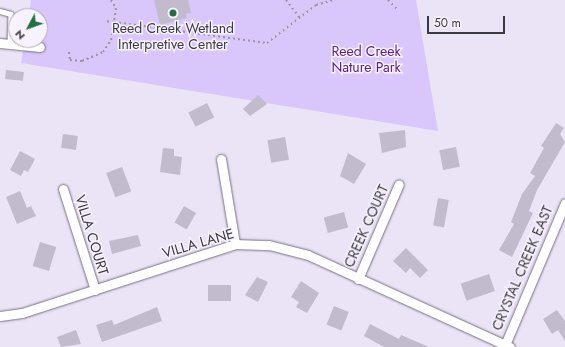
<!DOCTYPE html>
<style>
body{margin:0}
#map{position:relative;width:565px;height:347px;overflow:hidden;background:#ebe4f7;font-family:Jost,sans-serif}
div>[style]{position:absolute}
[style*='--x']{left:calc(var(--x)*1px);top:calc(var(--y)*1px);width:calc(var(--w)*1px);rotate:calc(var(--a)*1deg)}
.green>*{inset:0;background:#d9c6fa}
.building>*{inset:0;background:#c1bbcd;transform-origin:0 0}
.path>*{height:2px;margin-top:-1px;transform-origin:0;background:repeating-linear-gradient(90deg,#9995a2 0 2px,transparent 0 5px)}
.roads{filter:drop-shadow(0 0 1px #767081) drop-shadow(0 0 1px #767081)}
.service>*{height:4.5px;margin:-2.25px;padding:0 2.25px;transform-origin:2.25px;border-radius:2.25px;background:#fff}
.minor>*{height:9px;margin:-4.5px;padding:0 4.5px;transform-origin:4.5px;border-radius:4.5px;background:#fff}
.dots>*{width:11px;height:11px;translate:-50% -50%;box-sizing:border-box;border:2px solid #f7f2fe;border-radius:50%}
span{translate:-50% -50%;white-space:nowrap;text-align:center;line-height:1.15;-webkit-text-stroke:3px #f7f2fe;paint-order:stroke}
.poi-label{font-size:14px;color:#3c3a41}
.park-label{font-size:14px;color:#562388}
.street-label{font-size:14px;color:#3c3a41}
.north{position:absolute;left:8px;top:8px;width:40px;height:40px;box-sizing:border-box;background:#f7f2fe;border:1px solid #aca8b2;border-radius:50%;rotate:229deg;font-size:11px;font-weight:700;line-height:16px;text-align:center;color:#3c3a41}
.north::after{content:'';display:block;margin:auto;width:14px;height:18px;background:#216f3f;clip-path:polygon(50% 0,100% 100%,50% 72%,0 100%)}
.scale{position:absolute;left:427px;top:16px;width:78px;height:18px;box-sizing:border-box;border:2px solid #3c3a41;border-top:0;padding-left:5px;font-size:12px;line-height:14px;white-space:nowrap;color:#3c3a41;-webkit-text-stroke:3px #f7f2fe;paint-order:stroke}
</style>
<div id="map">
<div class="green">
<i style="clip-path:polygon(31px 0,416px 0,438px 131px,21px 63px,25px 40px,40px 40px,40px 16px,29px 16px)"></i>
</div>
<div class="building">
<i style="clip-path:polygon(154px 0,188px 0,191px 13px,186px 14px,187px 18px,160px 25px)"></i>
<i style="left:6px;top:70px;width:18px;height:9px;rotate:6deg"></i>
<i style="clip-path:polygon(258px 95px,267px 104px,250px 116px,243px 109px)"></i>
<i style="left:207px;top:103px;width:16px;height:21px;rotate:63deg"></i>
<i style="clip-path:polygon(556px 123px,564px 128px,560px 134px,565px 142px,537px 190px,529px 211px,533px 213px,512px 257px,499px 250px,514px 224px,511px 222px,522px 194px,535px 176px,530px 173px,544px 148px,541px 146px)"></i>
<i style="clip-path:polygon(405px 130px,406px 147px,382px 153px,379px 133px)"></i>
<i style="left:63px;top:134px;width:15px;height:14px;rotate:8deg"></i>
<i style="left:285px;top:137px;width:23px;height:18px;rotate:80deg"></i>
<i style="left:456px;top:147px;width:20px;height:17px;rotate:79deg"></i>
<i style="clip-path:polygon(163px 148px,174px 149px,174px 156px,182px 157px,180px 175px,160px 172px)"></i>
<i style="clip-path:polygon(20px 151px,35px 159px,28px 172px,24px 170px,21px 176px,10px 170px)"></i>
<i style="clip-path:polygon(348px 153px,366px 164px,354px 184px,340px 176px)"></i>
<i style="left:122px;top:167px;width:26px;height:17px;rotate:69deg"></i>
<i style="clip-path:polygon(20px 191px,27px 208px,31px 206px,36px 216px,17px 224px,6px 197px)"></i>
<i style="left:438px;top:198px;width:11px;height:28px;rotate:10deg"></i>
<i style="left:184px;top:206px;width:14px;height:19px;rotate:30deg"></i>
<i style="left:344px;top:212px;width:16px;height:21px;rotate:75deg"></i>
<i style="clip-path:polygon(138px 235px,141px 246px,112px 254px,109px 241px)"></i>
<i style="left:40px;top:242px;width:17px;height:25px;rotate:17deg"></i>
<i style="clip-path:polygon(406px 248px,428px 270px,420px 278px,410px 268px,406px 273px,393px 261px)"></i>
<i style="left:489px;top:274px;width:18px;height:30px;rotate:71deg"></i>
<i style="clip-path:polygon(257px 277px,268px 282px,258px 302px,245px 295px)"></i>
<i style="clip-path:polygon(301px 281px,319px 293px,307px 313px,296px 307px,299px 302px,291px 297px)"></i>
<i style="left:208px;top:285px;width:23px;height:16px"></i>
<i style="left:334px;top:306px;width:16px;height:20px;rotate:22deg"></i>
<i style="clip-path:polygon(157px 307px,162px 321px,102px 342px,96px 325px,112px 320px,114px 325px)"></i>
<i style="clip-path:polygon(557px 310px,565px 321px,565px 341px,558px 330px,552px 334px,543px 319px)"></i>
<i style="clip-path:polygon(370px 324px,399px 339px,401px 335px,429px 347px,384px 347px,364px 336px)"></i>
<i style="clip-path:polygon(76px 330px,81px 344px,61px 347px,57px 337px)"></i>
</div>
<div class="path">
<i style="--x:111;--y:0;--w:9;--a:58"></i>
<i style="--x:116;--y:8;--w:14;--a:98"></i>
<i style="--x:114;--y:22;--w:154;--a:7.8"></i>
<i style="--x:267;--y:43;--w:62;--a:-37.8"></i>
<i style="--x:316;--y:5;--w:18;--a:-16"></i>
<i style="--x:286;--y:0;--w:23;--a:52"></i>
<i style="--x:388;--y:0;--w:13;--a:45"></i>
<i style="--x:69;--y:52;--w:8;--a:83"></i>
<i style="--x:70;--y:60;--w:12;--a:5"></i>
<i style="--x:82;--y:61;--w:23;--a:-23"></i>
<i style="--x:103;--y:52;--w:14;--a:-56"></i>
<i style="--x:111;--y:40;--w:18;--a:-81"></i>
<i style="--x:114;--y:22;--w:10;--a:-174"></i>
</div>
<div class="roads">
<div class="service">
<i style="--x:0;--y:11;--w:11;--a:15"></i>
<i style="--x:11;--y:14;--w:30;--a:92"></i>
</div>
<div class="minor">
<i style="--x:0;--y:43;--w:40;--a:5.7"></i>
<i style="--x:221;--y:159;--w:86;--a:80.6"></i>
<i style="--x:63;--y:189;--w:106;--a:72.4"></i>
<i style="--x:358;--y:279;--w:103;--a:-66.7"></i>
<i style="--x:0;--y:316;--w:22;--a:-8"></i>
<i style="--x:22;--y:313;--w:224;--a:-17.9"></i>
<i style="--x:235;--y:244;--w:34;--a:2"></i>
<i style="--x:269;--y:245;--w:40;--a:14.4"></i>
<i style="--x:308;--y:255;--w:222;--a:24.5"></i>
<i style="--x:505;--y:345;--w:154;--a:-67.1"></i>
</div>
</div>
<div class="dots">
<i style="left:173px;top:13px;background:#216f3f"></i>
</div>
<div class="poi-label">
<span style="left:173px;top:36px">Reed Creek Wetland<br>Interpretive Center</span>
</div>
<div class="park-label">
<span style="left:366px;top:59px">Reed Creek<br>Nature Park</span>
</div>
<div class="street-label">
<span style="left:366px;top:226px;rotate:-66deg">CREEK COURT</span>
<span style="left:92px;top:235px;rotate:73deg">VILLA COURT</span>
<span style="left:198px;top:243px;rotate:-16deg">VILLA LANE</span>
<span style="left:522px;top:268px;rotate:-67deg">CRYSTAL CREEK EAST</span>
</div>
<div class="north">N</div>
<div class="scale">50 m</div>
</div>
